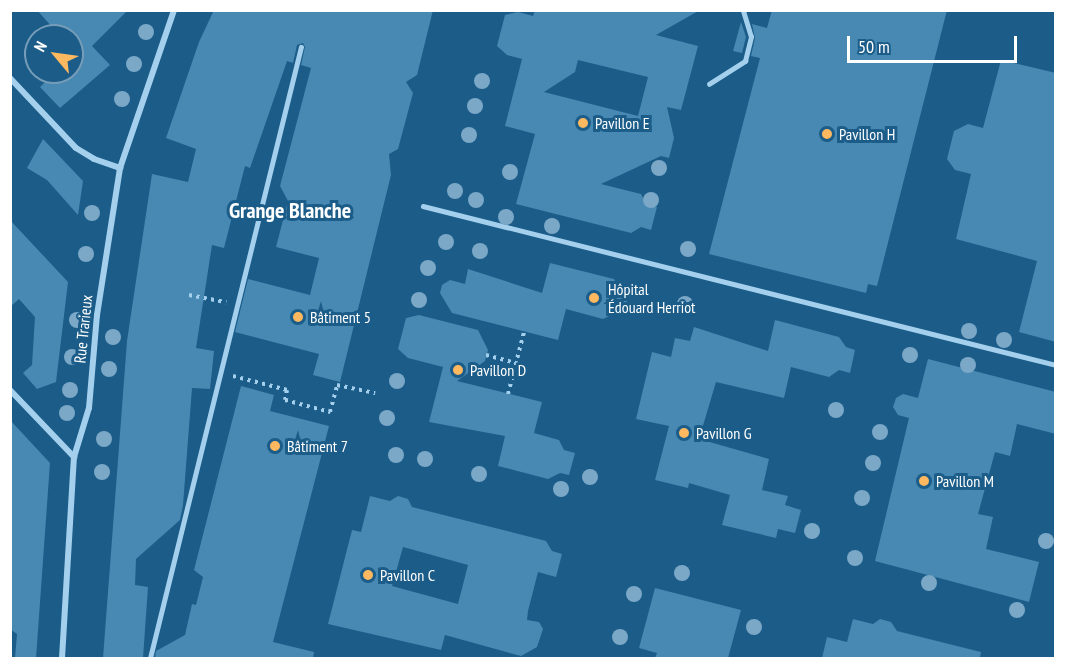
<!DOCTYPE html>
<meta charset="utf-8">
<style>
body{margin:0}
#map{position:relative;width:1066px;height:669px;overflow:hidden;background:#1b5c89;font-family:"PT Sans Narrow",sans-serif}
div>[style]{position:absolute}
[style*='--x']{left:calc(var(--x)*1px);top:calc(var(--y)*1px);width:calc(var(--w)*1px);rotate:calc(var(--a)*1deg)}
.building>*{inset:0;background:#4789b3}
.path>*{height:4px;margin-top:-2px;transform-origin:0;background:repeating-linear-gradient(90deg,#a4d0ed 0 3px,transparent 0 7.5px)}
.lane>*{height:4.5px;margin:-2.25px;padding:0 2.25px;transform-origin:2.25px;border-radius:2.25px;background:#a4d0ed}
.street>*{height:6px;margin:-3px;padding:0 3px;transform-origin:3px;border-radius:3px;background:#a4d0ed}
.trees>*{width:16px;height:16px;margin:-8px;border-radius:50%;background:#7ba8c7}
.dots>*{width:16px;height:16px;translate:-50% -50%;box-sizing:border-box;border:3px solid #1b5c89;border-radius:50%}
span{translate:-50% -50%;white-space:nowrap;text-align:center;line-height:1.15;-webkit-text-stroke:6px #1b5c89;paint-order:stroke}
.poi-label{font-size:16px;color:#fff}
.left{translate:0 -50%;text-align:left}
.street-label{font-size:16px;color:#fff}
.district-label{font-size:22px;color:#fff;font-weight:700}
.frame{position:absolute;inset:0;border:12px solid #fff;pointer-events:none}
.north{position:absolute;left:24px;top:24px;width:60px;height:60px;box-sizing:border-box;background:#1b5c89;border:2px solid #769db8;border-radius:50%;rotate:299deg;font-size:16px;font-weight:700;line-height:24px;text-align:center;color:#fff}
.north::after{content:'';display:block;margin:auto;width:21px;height:27px;background:#feb860;clip-path:polygon(50% 0,100% 100%,50% 72%,0 100%)}
.scale{position:absolute;left:847px;top:36px;width:170px;height:27px;box-sizing:border-box;border:3px solid #fff;border-top:0;padding-left:8px;font-size:18px;line-height:21px;white-space:nowrap;color:#fff;-webkit-text-stroke:4px #1b5c89;paint-order:stroke}
</style>
<div id="map">
<div class="building">
<i style="clip-path:polygon(37px 10px,128px 10px,92px 46px,110px 65px,60px 108px,40px 87px,56px 72px,72px 72px,72px 36px,60px 36px)"></i>
<i style="clip-path:polygon(214px 10px,433px 10px,417px 75px,406px 82px,413px 93px,398px 149px,389px 154px,391px 175px,340px 382px,313px 375px,319px 354px,235px 332px,248px 279px,310px 295px,319px 258px,276px 247px,288px 201px,280px 186px,311px 68px,301px 65px,305px 47px,303px 43px,297px 45px,293px 63px,287px 61px,250px 168px,245px 166px,224px 248px,212px 245px,196px 348px,214px 351px,210px 389px,192px 388px,183px 505px,180px 520px,136px 559px,135px 585px,148px 587px,143px 658px,103px 658px,127px 341px,152px 174px,188px 182px,196px 149px,166px 138px,199px 42px)"></i>
<i style="clip-path:polygon(evenodd,535px 10px,700px 10px,656px 35px,698px 46px,681px 110px,667px 107px,674px 138px,669px 158px,661px 156px,601px 184px,641px 194px,646px 204px,657px 207px,651px 230px,641px 227px,631px 233px,516px 204px,535px 134px,505px 126px,522px 59px,507px 55px,497px 46px,505px 15px,518px 12px,533px 16px,535px 10px,578px 60px,648px 77px,638px 116px,544px 92px,575px 72px,578px 60px)"></i>
<i style="clip-path:polygon(772px 10px,947px 10px,877px 286px,868px 284px,866px 293px,709px 254px,760px 58px,751px 56px,755px 38px,752px 24px,767px 28px)"></i>
<i style="clip-path:polygon(741px 22px,746px 37px,742px 53px,733px 51px)"></i>
<i style="clip-path:polygon(1001px 60px,1056px 73px,1056px 342px,1019px 332px,1037px 261px,956px 239px,971px 174px,955px 170px,947px 159px,954px 131px,968px 124px,983px 128px)"></i>
<i style="clip-path:polygon(43px 139px,83px 181px,78px 215px,47px 180px,27px 168px)"></i>
<i style="clip-path:polygon(10px 220px,68px 282px,56px 382px,37px 389px,23px 373px,32px 365px,35px 317px,19px 299px,10px 307px)"></i>
<i style="clip-path:polygon(550px 263px,614px 279px,620px 290px,630px 292px,623px 315px,615px 313px,603px 319px,566px 309px,558px 340px,452px 313px,440px 293px,442px 285px,450px 280px,465px 284px,468px 269px,542px 293px)"></i>
<i style="clip-path:polygon(419px 315px,478px 330px,488px 350px,485px 361px,457px 381px,542px 402px,534px 433px,559px 440px,564px 450px,575px 453px,569px 475px,560px 473px,548px 479px,498px 466px,505px 436px,429px 422px,443px 367px,408px 358px,398px 349px,406px 318px)"></i>
<i style="clip-path:polygon(775px 320px,839px 337px,846px 347px,855px 350px,850px 373px,839px 370px,829px 377px,791px 367px,784px 398px,716px 382px,699px 439px,769px 459px,762px 490px,788px 496px,785px 505px,801px 510px,795px 533px,778px 529px,776px 538px,722px 525px,730px 495px,689px 483px,688px 488px,655px 480px,669px 426px,636px 419px,652px 352px,671px 357px,675px 338px,690px 341px,694px 327px,768px 351px)"></i>
<i style="clip-path:polygon(928px 359px,1056px 392px,1056px 434px,1017px 424px,1010px 456px,995px 452px,978px 514px,993px 517px,986px 549px,1039px 562px,1029px 602px,875px 561px,909px 418px,898px 415px,893px 407px,896px 398px,903px 394px,918px 398px)"></i>
<i style="clip-path:polygon(241px 386px,274px 395px,270px 411px,329px 426px,273px 642px,314px 652px,313px 658px,155px 658px,156px 651px,185px 635px,192px 604px,196px 605px,203px 577px,194px 570px)"></i>
<i style="clip-path:polygon(10px 420px,50px 463px,36px 658px,15px 658px,17px 634px,10px 629px)"></i>
<i style="clip-path:polygon(evenodd,370px 496px,390px 501px,398px 496px,408px 499px,412px 507px,546px 541px,552px 551px,562px 554px,556px 577px,538px 572px,528px 611px,527px 620px,539px 622px,543px 629px,537px 647px,521px 656px,445px 635px,441px 650px,328px 624px,352px 530px,361px 532px,370px 496px,403px 547px,468px 565px,458px 604px,392px 586px,403px 547px)"></i>
<i style="clip-path:polygon(655px 588px,741px 610px,728px 658px,655px 658px,657px 653px,639px 648px)"></i>
<i style="clip-path:polygon(853px 619px,873px 624px,880px 619px,891px 622px,897px 631px,981px 652px,980px 658px,822px 658px,827px 637px,847px 642px)"></i>
</div>
<div class="path">
<i style="--x:189;--y:295;--w:38;--a:11"></i>
<i style="--x:486;--y:355;--w:39;--a:15"></i>
<i style="--x:233;--y:376;--w:56;--a:14.5"></i>
<i style="--x:287;--y:390;--w:10;--a:101"></i>
<i style="--x:285;--y:400;--w:47;--a:14.9"></i>
<i style="--x:330;--y:412;--w:28;--a:-75"></i>
<i style="--x:337;--y:385;--w:39;--a:12"></i>
<i style="--x:508;--y:394;--w:64;--a:-75.5"></i>
</div>
<div class="lane">
<i style="--x:709;--y:84;--w:43;--a:-32.6"></i>
<i style="--x:745;--y:61;--w:25;--a:-76"></i>
<i style="--x:751;--y:37;--w:28;--a:-107"></i>
<i style="--x:423;--y:206;--w:653;--a:14.1"></i>
<i style="--x:150;--y:658;--w:629;--a:-76.12"></i>
</div>
<div class="street">
<i style="--x:10;--y:78;--w:96;--a:46.7"></i>
<i style="--x:76;--y:148;--w:21;--a:31"></i>
<i style="--x:94;--y:159;--w:28;--a:19"></i>
<i style="--x:10;--y:390;--w:93;--a:46.3"></i>
<i style="--x:62;--y:658;--w:201;--a:-86.6"></i>
<i style="--x:74;--y:457;--w:51;--a:-73"></i>
<i style="--x:89;--y:408;--w:93;--a:-85.1"></i>
<i style="--x:97;--y:315;--w:149;--a:-81.1"></i>
<i style="--x:120;--y:168;--w:167;--a:-71.1"></i>
</div>
<div class="trees">
<i style="left:146px;top:32px"></i>
<i style="left:134px;top:64px"></i>
<i style="left:482px;top:81px"></i>
<i style="left:122px;top:99px"></i>
<i style="left:475px;top:106px"></i>
<i style="left:469px;top:135px"></i>
<i style="left:659px;top:168px"></i>
<i style="left:510px;top:172px"></i>
<i style="left:455px;top:191px"></i>
<i style="left:476px;top:200px"></i>
<i style="left:651px;top:200px"></i>
<i style="left:92px;top:213px"></i>
<i style="left:506px;top:217px"></i>
<i style="left:552px;top:226px"></i>
<i style="left:446px;top:242px"></i>
<i style="left:688px;top:249px"></i>
<i style="left:480px;top:251px"></i>
<i style="left:86px;top:254px"></i>
<i style="left:428px;top:268px"></i>
<i style="left:419px;top:300px"></i>
<i style="left:685px;top:304px"></i>
<i style="left:77px;top:320px"></i>
<i style="left:969px;top:331px"></i>
<i style="left:113px;top:337px"></i>
<i style="left:1004px;top:340px"></i>
<i style="left:910px;top:355px"></i>
<i style="left:72px;top:357px"></i>
<i style="left:968px;top:365px"></i>
<i style="left:109px;top:369px"></i>
<i style="left:397px;top:381px"></i>
<i style="left:70px;top:390px"></i>
<i style="left:836px;top:410px"></i>
<i style="left:67px;top:413px"></i>
<i style="left:387px;top:418px"></i>
<i style="left:880px;top:432px"></i>
<i style="left:104px;top:439px"></i>
<i style="left:396px;top:455px"></i>
<i style="left:425px;top:459px"></i>
<i style="left:873px;top:463px"></i>
<i style="left:102px;top:472px"></i>
<i style="left:479px;top:474px"></i>
<i style="left:590px;top:477px"></i>
<i style="left:561px;top:489px"></i>
<i style="left:862px;top:498px"></i>
<i style="left:812px;top:531px"></i>
<i style="left:1046px;top:541px"></i>
<i style="left:855px;top:558px"></i>
<i style="left:682px;top:573px"></i>
<i style="left:929px;top:583px"></i>
<i style="left:634px;top:594px"></i>
<i style="left:1017px;top:610px"></i>
<i style="left:754px;top:627px"></i>
<i style="left:620px;top:637px"></i>
</div>
<div class="dots">
<i style="left:583px;top:123px;background:#feb860"></i>
<i style="left:827px;top:134px;background:#feb860"></i>
<i style="left:594px;top:298px;background:#feb860"></i>
<i style="left:298px;top:317px;background:#feb860"></i>
<i style="left:458px;top:370px;background:#feb860"></i>
<i style="left:684px;top:433px;background:#feb860"></i>
<i style="left:275px;top:446px;background:#feb860"></i>
<i style="left:924px;top:481px;background:#feb860"></i>
<i style="left:368px;top:575px;background:#feb860"></i>
</div>
<div class="poi-label">
<span class="left" style="left:595px;top:123px">Pavillon E</span>
<span class="left" style="left:839px;top:134px">Pavillon H</span>
<span class="left" style="left:608px;top:298px">Hôpital<br>Édouard Herriot</span>
<span class="left" style="left:310px;top:317px">Bâtiment 5</span>
<span class="left" style="left:470px;top:370px">Pavillon D</span>
<span class="left" style="left:696px;top:433px">Pavillon G</span>
<span class="left" style="left:287px;top:446px">Bâtiment 7</span>
<span class="left" style="left:936px;top:481px">Pavillon M</span>
<span class="left" style="left:380px;top:575px">Pavillon C</span>
</div>
<div class="street-label">
<span style="left:83px;top:329px;rotate:-84deg">Rue Trarieux</span>
</div>
<div class="district-label">
<span style="left:290px;top:211px">Grange Blanche</span>
</div>
<div class="frame"></div>
<div class="north">N</div>
<div class="scale">50 m</div>
</div>
